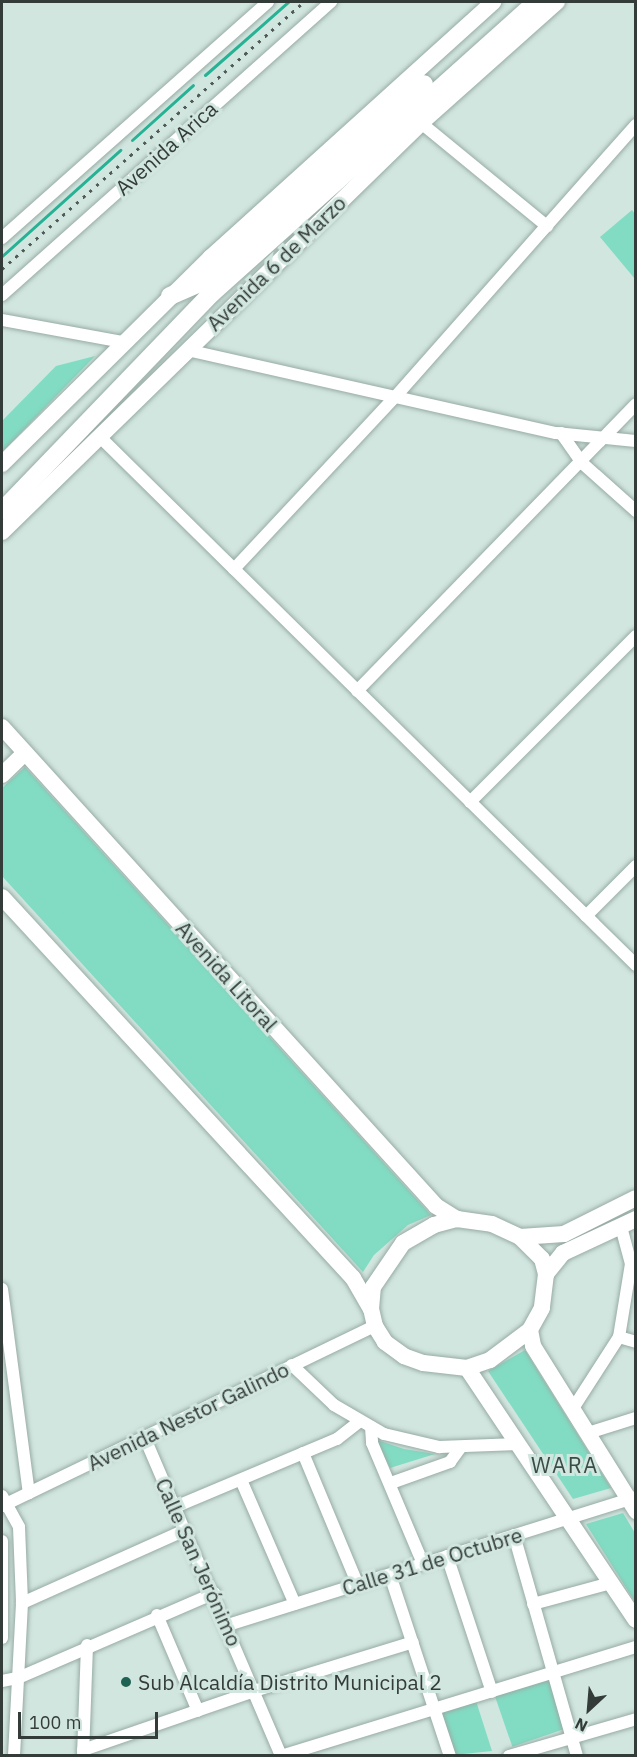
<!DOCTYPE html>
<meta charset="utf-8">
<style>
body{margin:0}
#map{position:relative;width:637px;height:1757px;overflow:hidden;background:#d1e6df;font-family:"IBM Plex Sans",sans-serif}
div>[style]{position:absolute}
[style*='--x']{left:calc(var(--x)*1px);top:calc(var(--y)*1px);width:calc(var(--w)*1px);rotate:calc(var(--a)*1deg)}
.green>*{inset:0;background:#82dcc3;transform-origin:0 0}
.stream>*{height:3px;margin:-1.5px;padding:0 1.5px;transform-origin:1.5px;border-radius:1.5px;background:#26b295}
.roads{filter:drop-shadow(0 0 2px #98aba5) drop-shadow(0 0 2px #98aba5)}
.minor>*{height:12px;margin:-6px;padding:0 6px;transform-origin:6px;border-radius:6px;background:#fff}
.major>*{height:16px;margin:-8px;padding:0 8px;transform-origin:8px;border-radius:8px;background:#fff}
.highway>*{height:18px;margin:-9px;padding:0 9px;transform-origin:9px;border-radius:9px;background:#fff}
.rail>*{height:3px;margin-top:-1.5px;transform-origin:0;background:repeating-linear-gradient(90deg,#505a57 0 3px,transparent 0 9px)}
.dots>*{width:16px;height:16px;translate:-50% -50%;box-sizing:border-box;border:3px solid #d1e6df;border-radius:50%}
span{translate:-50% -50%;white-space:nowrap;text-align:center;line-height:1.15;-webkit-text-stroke:6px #d1e6df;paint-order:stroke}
.street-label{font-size:21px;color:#343c39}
.poi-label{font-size:21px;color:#343c39}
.left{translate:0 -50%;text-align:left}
.neighbourhood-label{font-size:22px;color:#3b4c46;letter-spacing:1.5px}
.frame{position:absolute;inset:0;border:3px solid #343c39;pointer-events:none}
.north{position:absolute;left:559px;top:1679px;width:60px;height:60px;-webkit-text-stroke:4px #d1e6df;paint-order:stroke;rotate:206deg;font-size:16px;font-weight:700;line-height:24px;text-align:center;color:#343c39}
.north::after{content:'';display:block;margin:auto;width:21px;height:27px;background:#343c39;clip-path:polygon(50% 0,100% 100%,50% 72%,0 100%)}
.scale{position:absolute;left:18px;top:1712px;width:140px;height:27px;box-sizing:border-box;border:3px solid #343c39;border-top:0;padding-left:8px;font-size:18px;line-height:21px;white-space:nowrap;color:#343c39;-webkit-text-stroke:4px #d1e6df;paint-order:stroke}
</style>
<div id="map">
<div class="green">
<i style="clip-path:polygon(632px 210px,635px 214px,635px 279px,600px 237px)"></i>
<i style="clip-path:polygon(95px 356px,3px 451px,2px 421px,56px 366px)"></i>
<i style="clip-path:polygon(25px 767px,431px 1215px,408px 1225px,374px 1255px,363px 1272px,2px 876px,2px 788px)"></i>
<i style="clip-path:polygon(525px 1350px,611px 1488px,573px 1499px,488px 1371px)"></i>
<i style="clip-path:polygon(374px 1439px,404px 1449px,435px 1454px,390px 1468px)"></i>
<i style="clip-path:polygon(623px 1513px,635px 1533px,635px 1602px,586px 1524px)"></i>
<i style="left:549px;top:1675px;width:56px;height:58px;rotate:71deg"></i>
<i style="clip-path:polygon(476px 1701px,492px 1751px,454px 1755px,440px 1712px)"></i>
</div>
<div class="stream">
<i style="--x:205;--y:75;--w:111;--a:-41.3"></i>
<i style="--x:132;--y:140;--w:82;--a:-42"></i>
<i style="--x:2;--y:256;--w:159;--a:-41.9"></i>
</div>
<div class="roads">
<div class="minor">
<i style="--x:421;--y:123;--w:163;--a:39.3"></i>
<i style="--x:2;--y:238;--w:356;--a:-41.6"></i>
<i style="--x:2;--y:295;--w:441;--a:-41.7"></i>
<i style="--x:2;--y:320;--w:123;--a:10.3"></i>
<i style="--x:187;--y:350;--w:378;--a:12.7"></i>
<i style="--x:556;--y:433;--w:80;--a:5.7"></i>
<i style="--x:561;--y:433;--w:35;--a:55"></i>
<i style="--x:581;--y:462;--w:74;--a:41.7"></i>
<i style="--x:99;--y:436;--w:754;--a:44.57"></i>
<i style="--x:234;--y:569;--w:237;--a:-46.9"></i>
<i style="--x:396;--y:396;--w:362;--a:-48.5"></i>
<i style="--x:357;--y:691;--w:400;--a:-45.8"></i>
<i style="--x:470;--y:802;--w:235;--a:-45"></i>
<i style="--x:586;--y:916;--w:71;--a:-45"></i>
<i style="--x:2;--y:1289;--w:206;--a:82.5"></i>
<i style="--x:619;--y:1337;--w:18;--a:16"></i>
<i style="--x:292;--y:1365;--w:58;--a:43.6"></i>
<i style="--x:334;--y:1405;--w:58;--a:30.1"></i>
<i style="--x:384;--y:1434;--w:57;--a:13.3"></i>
<i style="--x:439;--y:1447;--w:79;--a:-2.2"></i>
<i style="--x:572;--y:1410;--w:87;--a:-57.2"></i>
<i style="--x:619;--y:1337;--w:74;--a:-80.7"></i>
<i style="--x:631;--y:1264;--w:39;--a:-105"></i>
<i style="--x:371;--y:1427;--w:16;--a:86"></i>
<i style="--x:372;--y:1443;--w:131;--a:67.1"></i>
<i style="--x:588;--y:1433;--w:50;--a:-17.4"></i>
<i style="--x:144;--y:1436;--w:348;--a:66.8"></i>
<i style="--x:303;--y:1453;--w:143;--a:67.4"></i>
<i style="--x:241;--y:1480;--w:135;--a:66.5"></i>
<i style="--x:391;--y:1483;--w:63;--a:-19.6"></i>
<i style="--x:450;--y:1462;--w:17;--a:-54"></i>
<i style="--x:2;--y:1496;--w:35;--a:61"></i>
<i style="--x:19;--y:1527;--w:76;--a:87.7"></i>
<i style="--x:22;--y:1603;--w:153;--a:93"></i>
<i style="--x:2;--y:1506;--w:414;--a:-25.8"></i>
<i style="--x:175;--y:1507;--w:176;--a:-22.8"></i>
<i style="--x:337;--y:1439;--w:28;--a:-38"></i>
<i style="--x:514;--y:1535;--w:230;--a:74.1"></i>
<i style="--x:2;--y:1541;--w:97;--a:90"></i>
<i style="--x:447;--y:1556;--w:143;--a:71.7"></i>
<i style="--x:390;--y:1575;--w:191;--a:71.7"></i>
<i style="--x:22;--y:1603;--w:179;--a:-24.1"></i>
<i style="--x:533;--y:1604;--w:81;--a:-15.1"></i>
<i style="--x:157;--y:1615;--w:104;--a:66.9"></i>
<i style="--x:228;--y:1625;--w:428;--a:-17.4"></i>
<i style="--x:2;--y:1681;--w:16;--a:-11"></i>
<i style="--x:18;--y:1678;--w:214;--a:-23.4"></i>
<i style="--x:83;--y:1750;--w:181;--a:-19"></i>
<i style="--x:254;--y:1691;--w:166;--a:-17.1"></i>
<i style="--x:83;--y:1755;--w:110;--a:-87.9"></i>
<i style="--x:281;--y:1756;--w:371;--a:-17.1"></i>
<i style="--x:509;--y:1756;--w:132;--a:-16.2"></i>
</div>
<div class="major">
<i style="--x:2;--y:464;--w:293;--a:-44.7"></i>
<i style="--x:210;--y:258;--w:382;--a:-42.1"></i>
<i style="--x:2;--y:532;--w:586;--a:-44.31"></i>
<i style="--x:421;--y:123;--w:182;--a:-41.7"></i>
<i style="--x:2;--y:727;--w:646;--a:47.82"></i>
<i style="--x:436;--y:1206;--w:25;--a:32"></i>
<i style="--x:2;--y:775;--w:32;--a:-44"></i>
<i style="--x:2;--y:897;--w:518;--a:47.35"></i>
<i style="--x:353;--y:1278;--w:36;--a:60"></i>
<i style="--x:457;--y:1219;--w:35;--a:8"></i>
<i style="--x:492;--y:1224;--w:31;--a:25"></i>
<i style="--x:520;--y:1237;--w:31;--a:45"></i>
<i style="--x:542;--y:1259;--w:16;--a:75"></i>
<i style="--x:546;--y:1274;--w:34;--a:97"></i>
<i style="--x:542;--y:1308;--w:25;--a:119"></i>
<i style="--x:530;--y:1330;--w:50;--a:143.1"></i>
<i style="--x:490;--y:1360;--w:24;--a:161"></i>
<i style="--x:467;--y:1368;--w:44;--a:-173.5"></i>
<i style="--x:423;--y:1363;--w:20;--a:-160"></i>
<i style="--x:404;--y:1356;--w:24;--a:-144"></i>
<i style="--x:385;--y:1342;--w:19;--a:-122"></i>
<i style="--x:375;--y:1326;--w:17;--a:-103"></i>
<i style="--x:371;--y:1309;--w:22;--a:-85"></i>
<i style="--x:373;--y:1287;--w:53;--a:-55.7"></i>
<i style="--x:403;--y:1243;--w:36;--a:-30"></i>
<i style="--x:434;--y:1225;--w:24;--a:-15"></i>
<i style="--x:520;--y:1237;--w:44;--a:-3.9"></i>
<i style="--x:564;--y:1234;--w:80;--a:-26.6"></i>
<i style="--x:546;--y:1274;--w:27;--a:-51"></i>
<i style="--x:563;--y:1253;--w:81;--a:-25"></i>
<i style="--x:530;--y:1330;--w:16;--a:79"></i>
<i style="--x:533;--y:1346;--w:195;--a:58"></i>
<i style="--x:467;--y:1368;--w:303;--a:56.2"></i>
</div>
<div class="highway">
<i style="--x:207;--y:281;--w:293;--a:-42.2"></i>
<i style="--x:170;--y:296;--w:43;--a:-23.6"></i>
<i style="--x:2;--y:511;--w:303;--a:-46.1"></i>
<i style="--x:212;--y:293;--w:435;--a:-41.9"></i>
</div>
</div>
<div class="rail">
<i style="--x:2;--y:269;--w:403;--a:-41.5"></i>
</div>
<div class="dots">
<i style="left:126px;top:1682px;background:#1f6253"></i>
</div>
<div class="street-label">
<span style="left:166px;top:148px;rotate:-42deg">Avenida Arica</span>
<span style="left:276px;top:263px;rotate:-44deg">Avenida 6 de Marzo</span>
<span style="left:227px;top:976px;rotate:48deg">Avenida Litoral</span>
<span style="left:188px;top:1416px;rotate:-26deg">Avenida Nestor Galindo</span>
<span style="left:432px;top:1561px;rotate:-17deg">Calle 31 de Octubre</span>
<span style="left:199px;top:1562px;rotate:66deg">Calle San Jerónimo</span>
</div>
<div class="poi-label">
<span class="left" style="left:138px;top:1682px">Sub Alcaldía Distrito Municipal 2</span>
</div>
<div class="neighbourhood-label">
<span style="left:565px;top:1465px">WARA</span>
</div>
<div class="frame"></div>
<div class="north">N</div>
<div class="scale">100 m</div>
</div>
